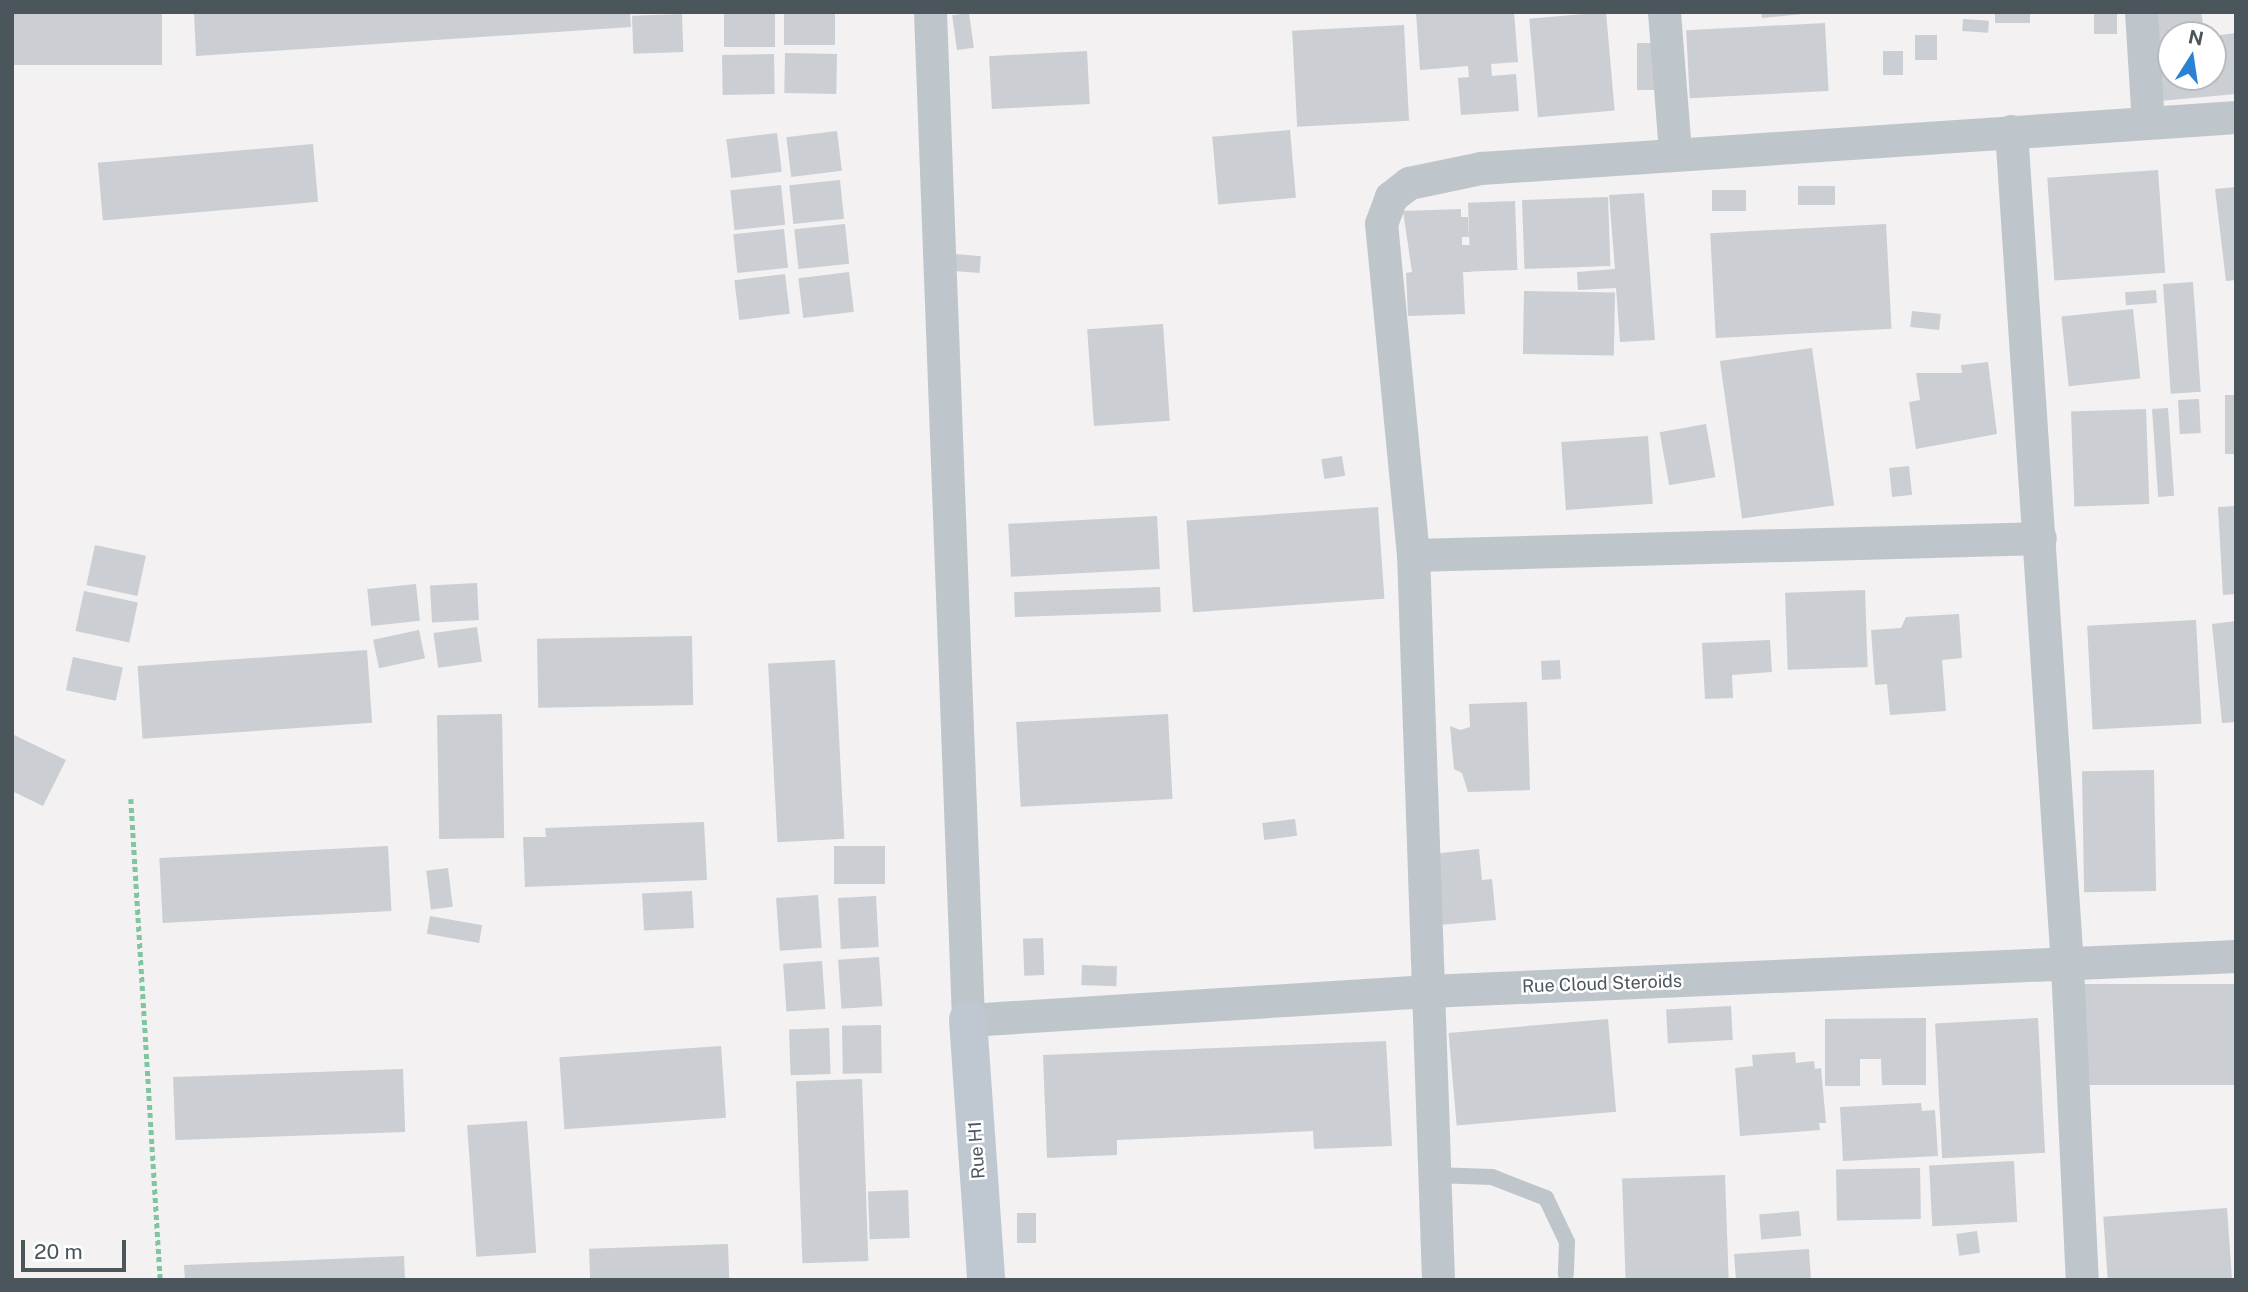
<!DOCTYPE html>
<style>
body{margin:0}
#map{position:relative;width:2248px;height:1292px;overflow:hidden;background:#f3f1f1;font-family:"Public Sans",sans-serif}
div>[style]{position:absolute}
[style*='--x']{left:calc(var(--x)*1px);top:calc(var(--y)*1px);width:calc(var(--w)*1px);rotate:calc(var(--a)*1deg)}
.building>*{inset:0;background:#cbced3;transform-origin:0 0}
.path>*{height:4.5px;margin-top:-2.25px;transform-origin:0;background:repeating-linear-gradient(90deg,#7fc69e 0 5px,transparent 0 8.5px)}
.lane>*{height:16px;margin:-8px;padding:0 8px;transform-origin:8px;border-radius:8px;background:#bec6cc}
.street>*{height:33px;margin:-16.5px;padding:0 16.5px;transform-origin:16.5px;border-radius:16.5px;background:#bec6cc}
.secondary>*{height:38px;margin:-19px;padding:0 19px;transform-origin:19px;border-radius:19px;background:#bfc8d0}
span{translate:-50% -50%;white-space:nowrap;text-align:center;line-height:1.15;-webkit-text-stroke:5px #fff;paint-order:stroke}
.street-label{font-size:18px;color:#4a555c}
.frame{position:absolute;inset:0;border:14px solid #4a555c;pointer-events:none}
.north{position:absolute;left:2157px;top:21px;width:70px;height:70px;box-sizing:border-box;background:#fff;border:2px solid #b7bbbe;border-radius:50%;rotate:12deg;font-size:19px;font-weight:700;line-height:28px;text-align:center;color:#4a555c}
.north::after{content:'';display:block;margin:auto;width:24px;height:32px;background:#2b81d3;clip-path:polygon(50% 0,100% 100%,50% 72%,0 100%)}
.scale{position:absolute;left:21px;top:1240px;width:105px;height:32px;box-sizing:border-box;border:4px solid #4a555c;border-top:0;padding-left:9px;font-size:21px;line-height:24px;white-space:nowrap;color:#4a555c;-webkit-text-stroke:5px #fff;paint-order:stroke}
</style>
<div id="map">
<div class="building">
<i style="left:12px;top:12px;width:150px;height:53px"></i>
<i style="clip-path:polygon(194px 12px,630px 12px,631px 27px,196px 56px)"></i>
<i style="left:724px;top:12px;width:51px;height:35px"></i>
<i style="left:784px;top:12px;width:51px;height:33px"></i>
<i style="clip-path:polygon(1416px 12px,1514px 12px,1518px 62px,1491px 64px,1492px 76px,1516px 74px,1519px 111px,1461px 115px,1458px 78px,1469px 77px,1468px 66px,1420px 70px)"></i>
<i style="left:1606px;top:12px;width:99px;height:77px;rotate:85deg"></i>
<i style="clip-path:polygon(1761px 12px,1803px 12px,1803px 14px,1762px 18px)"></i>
<i style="left:1995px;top:12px;width:35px;height:11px"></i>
<i style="left:2094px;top:12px;width:23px;height:22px"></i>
<i style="clip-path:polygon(2150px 12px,2201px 12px,2205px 35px,2171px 35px,2171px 77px,2213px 77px,2213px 36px,2236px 33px,2236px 94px,2160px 101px)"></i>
<i style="left:969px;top:13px;width:35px;height:17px;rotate:82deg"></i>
<i style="left:682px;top:14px;width:38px;height:50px;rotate:88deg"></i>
<i style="left:1963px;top:19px;width:26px;height:12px;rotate:4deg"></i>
<i style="left:1825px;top:23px;width:68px;height:139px;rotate:87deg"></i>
<i style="left:1404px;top:25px;width:96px;height:112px;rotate:87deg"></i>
<i style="left:1915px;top:35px;width:22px;height:25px"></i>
<i style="left:1637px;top:43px;width:23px;height:47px"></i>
<i style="left:1087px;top:51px;width:53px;height:98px;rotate:87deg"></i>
<i style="left:1883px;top:51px;width:20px;height:24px"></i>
<i style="left:785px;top:53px;width:52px;height:40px;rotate:1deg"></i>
<i style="left:774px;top:54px;width:40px;height:52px;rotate:89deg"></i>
<i style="left:1290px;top:130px;width:68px;height:78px;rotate:85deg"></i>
<i style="left:837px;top:131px;width:40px;height:51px;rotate:83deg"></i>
<i style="left:777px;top:133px;width:39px;height:51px;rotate:83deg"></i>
<i style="left:313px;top:144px;width:58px;height:216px;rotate:85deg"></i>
<i style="left:2158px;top:170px;width:103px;height:111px;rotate:86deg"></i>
<i style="left:840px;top:180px;width:39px;height:51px;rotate:84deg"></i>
<i style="left:781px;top:185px;width:40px;height:51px;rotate:84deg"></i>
<i style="left:1798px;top:186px;width:37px;height:19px"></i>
<i style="clip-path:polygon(2236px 187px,2236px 280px,2226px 281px,2215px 189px)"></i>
<i style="left:1712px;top:190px;width:34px;height:21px"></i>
<i style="clip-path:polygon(1644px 193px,1655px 340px,1620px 342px,1616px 288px,1578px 290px,1577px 272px,1615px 269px,1609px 195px)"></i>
<i style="left:1608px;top:197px;width:69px;height:86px;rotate:88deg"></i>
<i style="left:1515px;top:201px;width:69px;height:47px;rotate:88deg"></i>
<i style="clip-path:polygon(1461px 209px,1461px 217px,1468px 217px,1469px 237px,1462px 237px,1462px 245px,1470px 245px,1471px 272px,1463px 272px,1465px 314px,1408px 316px,1406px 273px,1412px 272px,1403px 211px)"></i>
<i style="left:845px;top:224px;width:40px;height:51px;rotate:84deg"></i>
<i style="left:1886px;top:224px;width:105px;height:176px;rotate:87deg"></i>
<i style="left:784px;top:229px;width:39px;height:51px;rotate:84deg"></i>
<i style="left:956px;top:254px;width:25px;height:17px;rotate:5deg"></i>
<i style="left:849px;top:272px;width:40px;height:51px;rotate:83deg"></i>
<i style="left:785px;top:274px;width:40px;height:51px;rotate:83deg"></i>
<i style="left:2193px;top:282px;width:110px;height:30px;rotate:86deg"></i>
<i style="left:2156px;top:290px;width:13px;height:31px;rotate:86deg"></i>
<i style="left:1524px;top:291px;width:91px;height:63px;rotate:1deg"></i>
<i style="left:2133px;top:309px;width:70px;height:72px;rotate:84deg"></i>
<i style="left:1912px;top:311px;width:29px;height:16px;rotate:6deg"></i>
<i style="left:1163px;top:324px;width:97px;height:76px;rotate:86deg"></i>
<i style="left:1812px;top:348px;width:159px;height:93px;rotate:82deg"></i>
<i style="clip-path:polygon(1988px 362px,1997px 434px,1916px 449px,1909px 402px,1920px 400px,1916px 373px,1962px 373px,1961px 365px)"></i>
<i style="left:2225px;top:395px;width:11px;height:59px"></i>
<i style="left:2199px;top:399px;width:34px;height:21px;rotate:87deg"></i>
<i style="left:2168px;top:408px;width:88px;height:16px;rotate:86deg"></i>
<i style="left:2146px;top:409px;width:95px;height:75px;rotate:88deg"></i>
<i style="left:1706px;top:424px;width:54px;height:47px;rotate:80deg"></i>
<i style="left:1648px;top:436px;width:68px;height:87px;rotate:86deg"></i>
<i style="left:1342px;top:456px;width:20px;height:21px;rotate:81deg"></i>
<i style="left:1909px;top:466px;width:29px;height:20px;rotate:84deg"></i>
<i style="clip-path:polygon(2236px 506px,2236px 594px,2223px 595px,2218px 507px)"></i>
<i style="left:1378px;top:507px;width:92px;height:192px;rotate:86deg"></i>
<i style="left:1157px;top:516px;width:53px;height:149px;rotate:87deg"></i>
<i style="left:95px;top:545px;width:52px;height:41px;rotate:12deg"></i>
<i style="left:477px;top:583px;width:37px;height:47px;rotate:87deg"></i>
<i style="left:416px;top:584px;width:37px;height:49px;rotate:84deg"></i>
<i style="left:1160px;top:587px;width:25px;height:146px;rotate:88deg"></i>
<i style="left:1865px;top:590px;width:77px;height:80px;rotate:88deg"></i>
<i style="left:84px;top:591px;width:55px;height:41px;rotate:12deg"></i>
<i style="clip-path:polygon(1959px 614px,1962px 658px,1942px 660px,1946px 711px,1890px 715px,1887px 684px,1875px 685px,1871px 630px,1901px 628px,1906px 617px)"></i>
<i style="left:2196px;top:620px;width:104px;height:109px;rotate:87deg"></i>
<i style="clip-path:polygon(2236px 621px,2236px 722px,2222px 723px,2212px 624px)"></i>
<i style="left:477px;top:627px;width:35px;height:44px;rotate:82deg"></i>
<i style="left:419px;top:630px;width:29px;height:47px;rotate:78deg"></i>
<i style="left:692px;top:636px;width:69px;height:155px;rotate:89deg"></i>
<i style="clip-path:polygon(1770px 640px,1772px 672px,1732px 675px,1733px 698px,1705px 699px,1702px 643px)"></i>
<i style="left:367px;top:650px;width:73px;height:230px;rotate:86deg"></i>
<i style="left:73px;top:657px;width:51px;height:34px;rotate:12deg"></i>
<i style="left:835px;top:660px;width:179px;height:67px;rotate:87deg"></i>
<i style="left:1560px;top:660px;width:19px;height:19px;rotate:87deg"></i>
<i style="clip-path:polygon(1527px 702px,1530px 790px,1468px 792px,1462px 773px,1454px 769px,1450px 726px,1460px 730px,1470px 727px,1469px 704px)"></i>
<i style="left:502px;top:714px;width:124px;height:65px;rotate:89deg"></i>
<i style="left:1168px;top:714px;width:85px;height:152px;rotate:87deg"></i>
<i style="clip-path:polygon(12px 734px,66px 760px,43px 806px,12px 791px)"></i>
<i style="left:2154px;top:770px;width:121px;height:72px;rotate:89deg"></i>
<i style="left:1295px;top:819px;width:17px;height:33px;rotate:83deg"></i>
<i style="clip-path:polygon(704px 822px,707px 880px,525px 887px,523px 837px,546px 837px,545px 828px)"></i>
<i style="left:388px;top:846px;width:65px;height:229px;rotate:87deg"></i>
<i style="left:834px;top:846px;width:51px;height:38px"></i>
<i style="clip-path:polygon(1479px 849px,1482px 880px,1492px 879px,1496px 920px,1439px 925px,1432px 854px)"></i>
<i style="left:448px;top:868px;width:39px;height:22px;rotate:83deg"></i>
<i style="left:692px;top:891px;width:37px;height:50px;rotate:87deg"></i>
<i style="left:818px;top:895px;width:53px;height:42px;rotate:86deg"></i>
<i style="left:876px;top:896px;width:51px;height:38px;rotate:87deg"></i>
<i style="left:430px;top:916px;width:53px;height:18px;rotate:10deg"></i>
<i style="left:1043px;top:938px;width:37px;height:20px;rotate:88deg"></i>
<i style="left:879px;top:957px;width:49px;height:41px;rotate:86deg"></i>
<i style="left:822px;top:961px;width:48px;height:39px;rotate:86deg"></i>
<i style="left:1082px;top:965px;width:35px;height:20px;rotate:2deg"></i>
<i style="left:2236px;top:984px;width:101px;height:152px;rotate:90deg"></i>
<i style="left:1731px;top:1006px;width:34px;height:65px;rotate:87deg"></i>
<i style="clip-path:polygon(1926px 1018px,1926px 1085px,1882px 1085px,1881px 1059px,1860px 1059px,1860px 1086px,1825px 1086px,1825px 1019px)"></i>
<i style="left:2038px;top:1018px;width:135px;height:103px;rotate:87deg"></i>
<i style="left:1608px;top:1019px;width:93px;height:160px;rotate:85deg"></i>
<i style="left:881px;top:1025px;width:48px;height:39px;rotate:89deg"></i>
<i style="left:829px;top:1028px;width:46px;height:40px;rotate:88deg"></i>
<i style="clip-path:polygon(1386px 1041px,1392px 1146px,1314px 1149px,1313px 1131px,1117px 1140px,1117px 1155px,1047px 1158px,1043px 1055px)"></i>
<i style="left:721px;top:1046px;width:72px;height:162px;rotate:86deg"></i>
<i style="clip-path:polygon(1795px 1052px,1796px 1063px,1814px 1061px,1815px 1069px,1821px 1068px,1826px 1123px,1819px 1123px,1820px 1130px,1740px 1136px,1735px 1068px,1753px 1066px,1752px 1055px)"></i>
<i style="left:403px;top:1069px;width:63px;height:230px;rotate:88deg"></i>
<i style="left:862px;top:1079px;width:182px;height:66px;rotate:88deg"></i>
<i style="clip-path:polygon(1921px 1103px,1922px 1111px,1935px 1110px,1938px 1156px,1843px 1161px,1840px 1107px)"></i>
<i style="left:527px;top:1121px;width:132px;height:60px;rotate:86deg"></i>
<i style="left:2014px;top:1161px;width:61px;height:85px;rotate:87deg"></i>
<i style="left:1920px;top:1168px;width:51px;height:84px;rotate:89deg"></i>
<i style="left:1725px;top:1175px;width:105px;height:103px;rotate:88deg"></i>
<i style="left:908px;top:1190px;width:48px;height:40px;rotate:88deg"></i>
<i style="left:2227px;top:1208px;width:72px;height:124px;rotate:86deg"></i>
<i style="left:1799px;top:1211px;width:25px;height:40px;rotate:85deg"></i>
<i style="left:1017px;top:1213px;width:19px;height:30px"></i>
<i style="left:1977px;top:1231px;width:22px;height:21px;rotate:82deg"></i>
<i style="left:728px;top:1244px;width:36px;height:139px;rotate:88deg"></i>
<i style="clip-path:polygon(1809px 1249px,1811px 1280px,1736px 1280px,1734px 1254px)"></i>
<i style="clip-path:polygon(404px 1256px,405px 1280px,185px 1280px,184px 1265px)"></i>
</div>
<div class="path">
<i style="--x:131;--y:799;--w:482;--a:86.5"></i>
</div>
<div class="lane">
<i style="--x:1434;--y:1175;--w:58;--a:2"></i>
<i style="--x:1492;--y:1177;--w:58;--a:21.3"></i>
<i style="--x:1546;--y:1198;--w:49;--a:64.5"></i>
<i style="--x:1567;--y:1242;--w:32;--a:92"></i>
</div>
<div class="street">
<i style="--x:930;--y:12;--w:1009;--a:87.84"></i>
<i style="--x:968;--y:1020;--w:461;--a:-3.6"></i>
<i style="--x:1428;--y:991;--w:809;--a:-2.48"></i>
<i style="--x:1664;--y:12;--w:141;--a:85.5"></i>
<i style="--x:2141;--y:12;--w:110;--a:86.4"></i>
<i style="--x:2011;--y:131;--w:837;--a:86.16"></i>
<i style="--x:2067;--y:966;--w:314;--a:87.3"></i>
<i style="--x:1413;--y:555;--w:627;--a:-1.55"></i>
<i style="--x:1438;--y:1280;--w:725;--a:-91.97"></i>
<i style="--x:1413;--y:555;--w:333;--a:-95.5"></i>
<i style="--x:1381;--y:224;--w:29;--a:-70"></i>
<i style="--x:1391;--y:197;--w:23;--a:-38"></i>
<i style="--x:1409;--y:183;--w:74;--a:-11.8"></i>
<i style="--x:1481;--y:168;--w:757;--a:-3.86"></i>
</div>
<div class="secondary">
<i style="--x:968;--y:1020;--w:261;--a:86"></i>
</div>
<div class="street-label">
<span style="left:1602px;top:984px;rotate:-2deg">Rue Cloud Steroids</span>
<span style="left:977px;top:1150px;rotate:-94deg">Rue H1</span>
</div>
<div class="frame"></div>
<div class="north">N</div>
<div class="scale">20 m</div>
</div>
